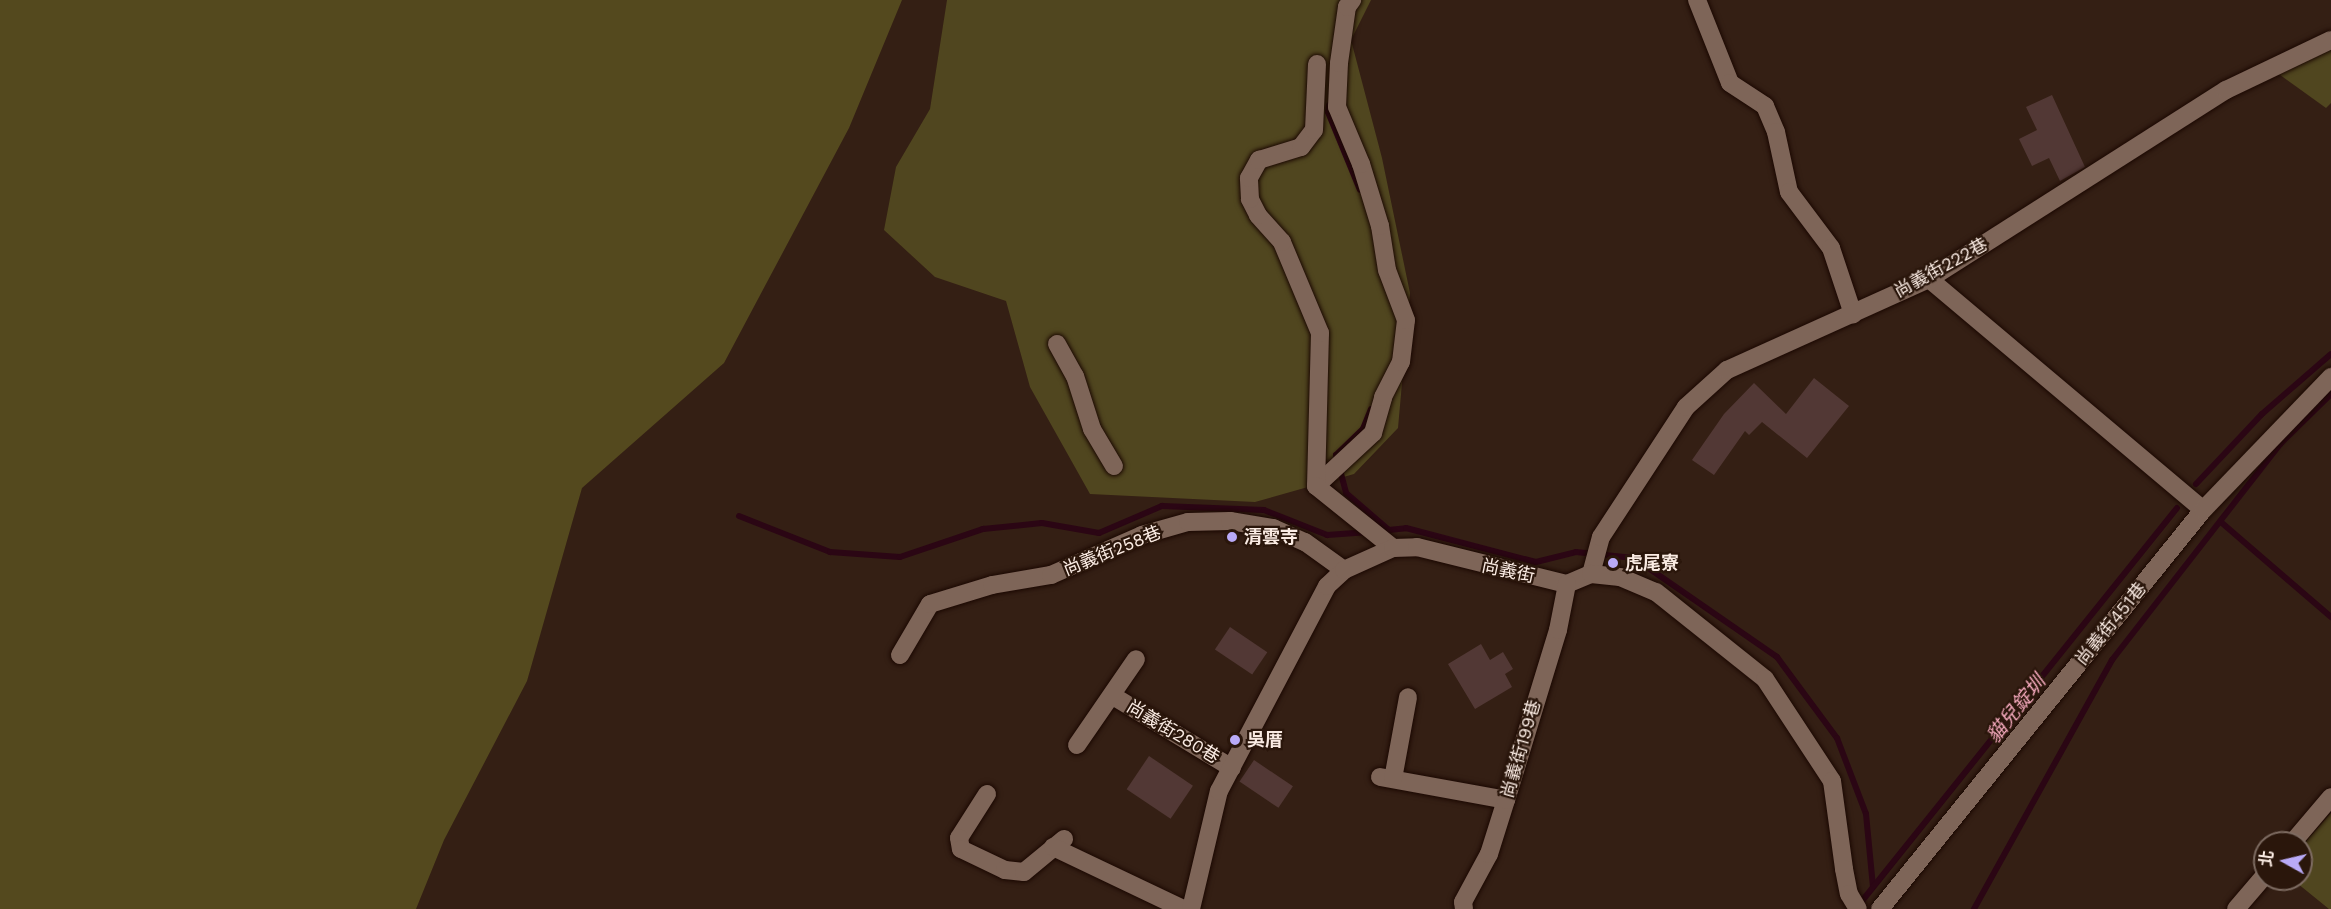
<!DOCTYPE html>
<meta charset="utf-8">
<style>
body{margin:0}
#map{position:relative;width:2331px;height:909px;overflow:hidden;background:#341f14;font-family:"Work Sans","Noto Sans TC",sans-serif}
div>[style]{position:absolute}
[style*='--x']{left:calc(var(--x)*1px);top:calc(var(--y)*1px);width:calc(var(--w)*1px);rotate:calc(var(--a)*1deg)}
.green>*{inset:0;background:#50461f}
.forest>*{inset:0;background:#54491e}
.stream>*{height:6px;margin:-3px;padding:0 3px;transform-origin:3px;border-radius:3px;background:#2b0614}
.building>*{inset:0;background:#523835;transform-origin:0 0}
.roads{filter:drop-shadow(0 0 2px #1b0802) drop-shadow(0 0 2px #1b0802)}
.minor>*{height:18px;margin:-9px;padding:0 9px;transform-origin:9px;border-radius:9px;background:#7e6558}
.dots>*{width:16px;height:16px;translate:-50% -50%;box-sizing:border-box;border:3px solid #2a160b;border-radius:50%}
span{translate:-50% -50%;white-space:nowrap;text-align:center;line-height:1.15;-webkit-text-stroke:4.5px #2a160b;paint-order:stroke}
.street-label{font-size:18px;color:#faebe3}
.poi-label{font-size:18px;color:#faebe3;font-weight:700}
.left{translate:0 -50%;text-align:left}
.water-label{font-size:20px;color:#f6aabe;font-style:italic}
.north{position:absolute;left:2253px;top:831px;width:60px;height:60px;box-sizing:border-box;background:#2a160b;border:2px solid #7d6b61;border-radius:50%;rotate:278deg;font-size:16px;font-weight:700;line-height:24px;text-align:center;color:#faebe3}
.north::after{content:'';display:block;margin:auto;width:21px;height:27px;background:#b9aaf7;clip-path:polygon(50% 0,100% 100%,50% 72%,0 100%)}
</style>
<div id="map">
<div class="green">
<i style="clip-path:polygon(947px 0,1371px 0,1351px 40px,1382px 158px,1410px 293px,1398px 428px,1354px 474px,1255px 502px,1090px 494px,1030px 387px,1006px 301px,935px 277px,884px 230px,896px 167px,930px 109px)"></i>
<i style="clip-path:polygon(2331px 44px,2331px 103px,2326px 108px,2276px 72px)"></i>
<i style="clip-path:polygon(2331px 813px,2331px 909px,2329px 909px,2292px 879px,2301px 879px,2301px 847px)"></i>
</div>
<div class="forest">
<i style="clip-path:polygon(0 0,902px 0,849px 128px,724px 363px,582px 488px,527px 681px,444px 840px,416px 909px,0 909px)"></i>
</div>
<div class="stream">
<i style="--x:1329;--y:105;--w:7;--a:98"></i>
<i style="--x:1328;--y:112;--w:84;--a:67.7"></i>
<i style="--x:1371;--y:409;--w:22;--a:112"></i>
<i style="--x:1363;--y:429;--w:37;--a:136"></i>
<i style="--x:1336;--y:455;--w:39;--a:75"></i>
<i style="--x:1346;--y:493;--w:57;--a:40.7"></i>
<i style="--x:2196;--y:484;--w:96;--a:-46.7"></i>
<i style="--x:2262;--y:414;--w:91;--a:-41"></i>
<i style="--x:739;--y:516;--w:98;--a:21.6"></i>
<i style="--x:830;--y:552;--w:70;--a:4.1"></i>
<i style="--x:900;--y:557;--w:88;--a:-18.6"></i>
<i style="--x:983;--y:529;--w:59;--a:-5.8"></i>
<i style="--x:1042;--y:523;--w:58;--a:10"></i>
<i style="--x:1099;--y:533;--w:69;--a:-23.2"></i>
<i style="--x:1162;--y:506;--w:102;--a:2.2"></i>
<i style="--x:1264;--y:510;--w:68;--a:21.6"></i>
<i style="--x:1327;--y:535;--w:39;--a:-4"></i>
<i style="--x:2222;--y:523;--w:144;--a:40.8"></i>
<i style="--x:1379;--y:531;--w:27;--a:-6"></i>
<i style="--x:1406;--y:528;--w:134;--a:14.7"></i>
<i style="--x:1536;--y:562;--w:41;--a:-14"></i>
<i style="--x:1576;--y:552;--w:58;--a:5.9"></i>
<i style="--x:1634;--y:558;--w:174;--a:34.7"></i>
<i style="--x:1777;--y:657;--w:101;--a:53.5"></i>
<i style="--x:1837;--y:738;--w:81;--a:69.1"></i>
<i style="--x:1866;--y:814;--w:73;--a:84.5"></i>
<i style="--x:1858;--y:906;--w:510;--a:-51.29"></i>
<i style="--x:1974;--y:909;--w:285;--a:-61"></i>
<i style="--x:2112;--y:660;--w:274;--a:-52.1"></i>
<i style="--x:2280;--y:444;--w:71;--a:-44.4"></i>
</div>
<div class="building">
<i style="clip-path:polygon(2052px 95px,2085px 167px,2060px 181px,2049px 158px,2032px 166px,2019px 139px,2037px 130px,2026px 107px)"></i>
<i style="clip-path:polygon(1814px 378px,1849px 406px,1807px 458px,1762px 422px,1749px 435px,1745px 431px,1714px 475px,1692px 460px,1724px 414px,1754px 383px,1786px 414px)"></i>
<i style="left:1230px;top:627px;width:45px;height:27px;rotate:34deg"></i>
<i style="clip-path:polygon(1481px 644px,1490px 660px,1503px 652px,1513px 669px,1505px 674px,1512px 687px,1475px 709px,1448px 664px)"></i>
<i style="left:1149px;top:756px;width:53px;height:40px;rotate:34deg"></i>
<i style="left:1254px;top:760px;width:47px;height:26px;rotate:34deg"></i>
</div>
<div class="roads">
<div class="minor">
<i style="--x:1697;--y:0;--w:89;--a:68.3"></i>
<i style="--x:1730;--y:83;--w:42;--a:33.3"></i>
<i style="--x:1765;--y:106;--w:28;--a:67"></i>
<i style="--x:1776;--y:132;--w:61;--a:77.8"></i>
<i style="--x:1789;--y:192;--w:70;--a:53.1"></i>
<i style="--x:1831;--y:248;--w:70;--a:71.6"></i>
<i style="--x:1929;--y:279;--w:358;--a:40.1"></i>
<i style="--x:1057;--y:344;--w:37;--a:61"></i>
<i style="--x:1075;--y:376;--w:56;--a:72.2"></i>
<i style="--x:1092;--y:429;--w:43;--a:59.3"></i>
<i style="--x:1316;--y:486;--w:78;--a:-42.9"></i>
<i style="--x:1373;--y:433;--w:37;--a:-74"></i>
<i style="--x:1383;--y:397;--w:39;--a:-63"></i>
<i style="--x:1401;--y:362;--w:42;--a:-83.2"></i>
<i style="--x:1406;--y:320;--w:53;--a:-110.8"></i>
<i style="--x:1387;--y:270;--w:45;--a:-99"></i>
<i style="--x:1380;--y:226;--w:65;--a:-107"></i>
<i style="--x:1361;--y:164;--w:62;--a:-112.8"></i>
<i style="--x:1337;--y:107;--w:44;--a:-87.4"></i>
<i style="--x:1339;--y:63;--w:57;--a:-81.9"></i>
<i style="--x:1347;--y:7;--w:9;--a:-54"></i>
<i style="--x:1316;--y:486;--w:153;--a:-88.5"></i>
<i style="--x:1320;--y:333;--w:99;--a:-112.7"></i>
<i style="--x:1282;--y:242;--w:36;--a:-132"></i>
<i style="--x:1258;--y:215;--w:18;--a:-117"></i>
<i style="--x:1250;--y:199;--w:21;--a:-93"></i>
<i style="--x:1249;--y:178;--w:21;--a:-61"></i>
<i style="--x:1259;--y:160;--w:44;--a:-17.2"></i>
<i style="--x:1301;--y:147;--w:21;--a:-53"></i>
<i style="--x:1314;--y:130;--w:66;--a:-87.4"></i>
<i style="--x:1316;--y:486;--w:99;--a:38.8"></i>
<i style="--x:1591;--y:574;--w:38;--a:-75"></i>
<i style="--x:1601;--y:537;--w:155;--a:-56.8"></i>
<i style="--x:1686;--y:407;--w:55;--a:-42.1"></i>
<i style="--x:1727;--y:370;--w:222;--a:-24.3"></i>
<i style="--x:1929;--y:279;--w:352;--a:-32.5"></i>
<i style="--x:2226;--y:90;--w:116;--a:-25.5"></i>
<i style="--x:900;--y:655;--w:59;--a:-59.5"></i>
<i style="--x:930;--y:604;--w:65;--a:-17"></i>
<i style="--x:992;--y:585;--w:60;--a:-9.6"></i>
<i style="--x:1051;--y:575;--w:99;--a:-23.7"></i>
<i style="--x:1142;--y:535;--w:48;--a:-15.8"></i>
<i style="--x:1188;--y:522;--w:42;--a:-1.4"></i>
<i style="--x:1230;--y:521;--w:44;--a:9.2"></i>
<i style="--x:1273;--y:528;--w:35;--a:24"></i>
<i style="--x:1305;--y:542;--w:48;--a:35.7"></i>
<i style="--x:1113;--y:696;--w:139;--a:31.2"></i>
<i style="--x:1077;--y:745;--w:104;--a:-55.5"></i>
<i style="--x:1380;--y:777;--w:128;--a:10.3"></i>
<i style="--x:1393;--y:779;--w:83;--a:-79.6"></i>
<i style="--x:987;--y:794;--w:52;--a:122.5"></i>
<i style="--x:959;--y:838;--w:11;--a:80"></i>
<i style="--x:961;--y:849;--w:49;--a:25.5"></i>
<i style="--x:1005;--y:870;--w:19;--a:6"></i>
<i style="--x:1024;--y:872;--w:52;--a:-39.5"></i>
<i style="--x:2292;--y:843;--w:60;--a:-49.7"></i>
<i style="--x:1053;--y:847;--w:144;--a:25.5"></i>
<i style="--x:1191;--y:909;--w:121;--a:-76.7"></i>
<i style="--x:1219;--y:791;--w:232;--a:-62.2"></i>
<i style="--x:1327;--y:586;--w:23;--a:-43"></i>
<i style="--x:1344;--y:570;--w:54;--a:-24.2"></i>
<i style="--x:1393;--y:548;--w:24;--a:-2"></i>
<i style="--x:1417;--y:547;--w:154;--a:13.9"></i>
<i style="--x:1567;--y:584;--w:26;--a:-23"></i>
<i style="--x:1591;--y:574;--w:29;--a:6"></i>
<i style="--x:1620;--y:577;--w:39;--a:23"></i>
<i style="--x:1656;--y:592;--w:139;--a:38.6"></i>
<i style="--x:1765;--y:679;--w:122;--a:56.7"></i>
<i style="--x:1832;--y:781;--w:89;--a:82.2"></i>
<i style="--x:1844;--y:869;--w:25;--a:79"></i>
<i style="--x:1849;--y:894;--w:17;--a:59"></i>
<i style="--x:1464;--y:909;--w:7;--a:-98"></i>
<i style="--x:1463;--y:902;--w:55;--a:-61.6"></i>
<i style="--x:1489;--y:854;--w:57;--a:-72.5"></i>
<i style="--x:1506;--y:800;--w:178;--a:-73"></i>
<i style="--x:1558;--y:630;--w:47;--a:-78.9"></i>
<i style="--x:1880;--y:909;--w:513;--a:-51.01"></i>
<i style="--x:2203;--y:510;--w:185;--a:-46.1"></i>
<i style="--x:2236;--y:909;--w:45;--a:-49.5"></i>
</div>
</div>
<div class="dots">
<i style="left:1232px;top:537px;background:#b9aaf7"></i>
<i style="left:1613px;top:563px;background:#b9aaf7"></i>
<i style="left:1235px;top:740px;background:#b9aaf7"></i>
</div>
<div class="street-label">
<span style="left:1941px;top:268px;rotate:-29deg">尚義街222巷</span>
<span style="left:1112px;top:551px;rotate:-22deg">尚義街258巷</span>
<span style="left:1508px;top:571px;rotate:12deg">尚義街</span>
<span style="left:2111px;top:624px;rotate:-51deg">尚義街451巷</span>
<span style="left:1173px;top:732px;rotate:31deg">尚義街280巷</span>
<span style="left:1521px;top:749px;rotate:-74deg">尚義街199巷</span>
</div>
<div class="poi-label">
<span class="left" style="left:1244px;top:537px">清雲寺</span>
<span class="left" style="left:1625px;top:563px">虎尾寮</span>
<span class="left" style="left:1247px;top:740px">吳厝</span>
</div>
<div class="water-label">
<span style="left:2016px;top:709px;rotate:-51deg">貓兒錠圳</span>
</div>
<div class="north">北</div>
</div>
